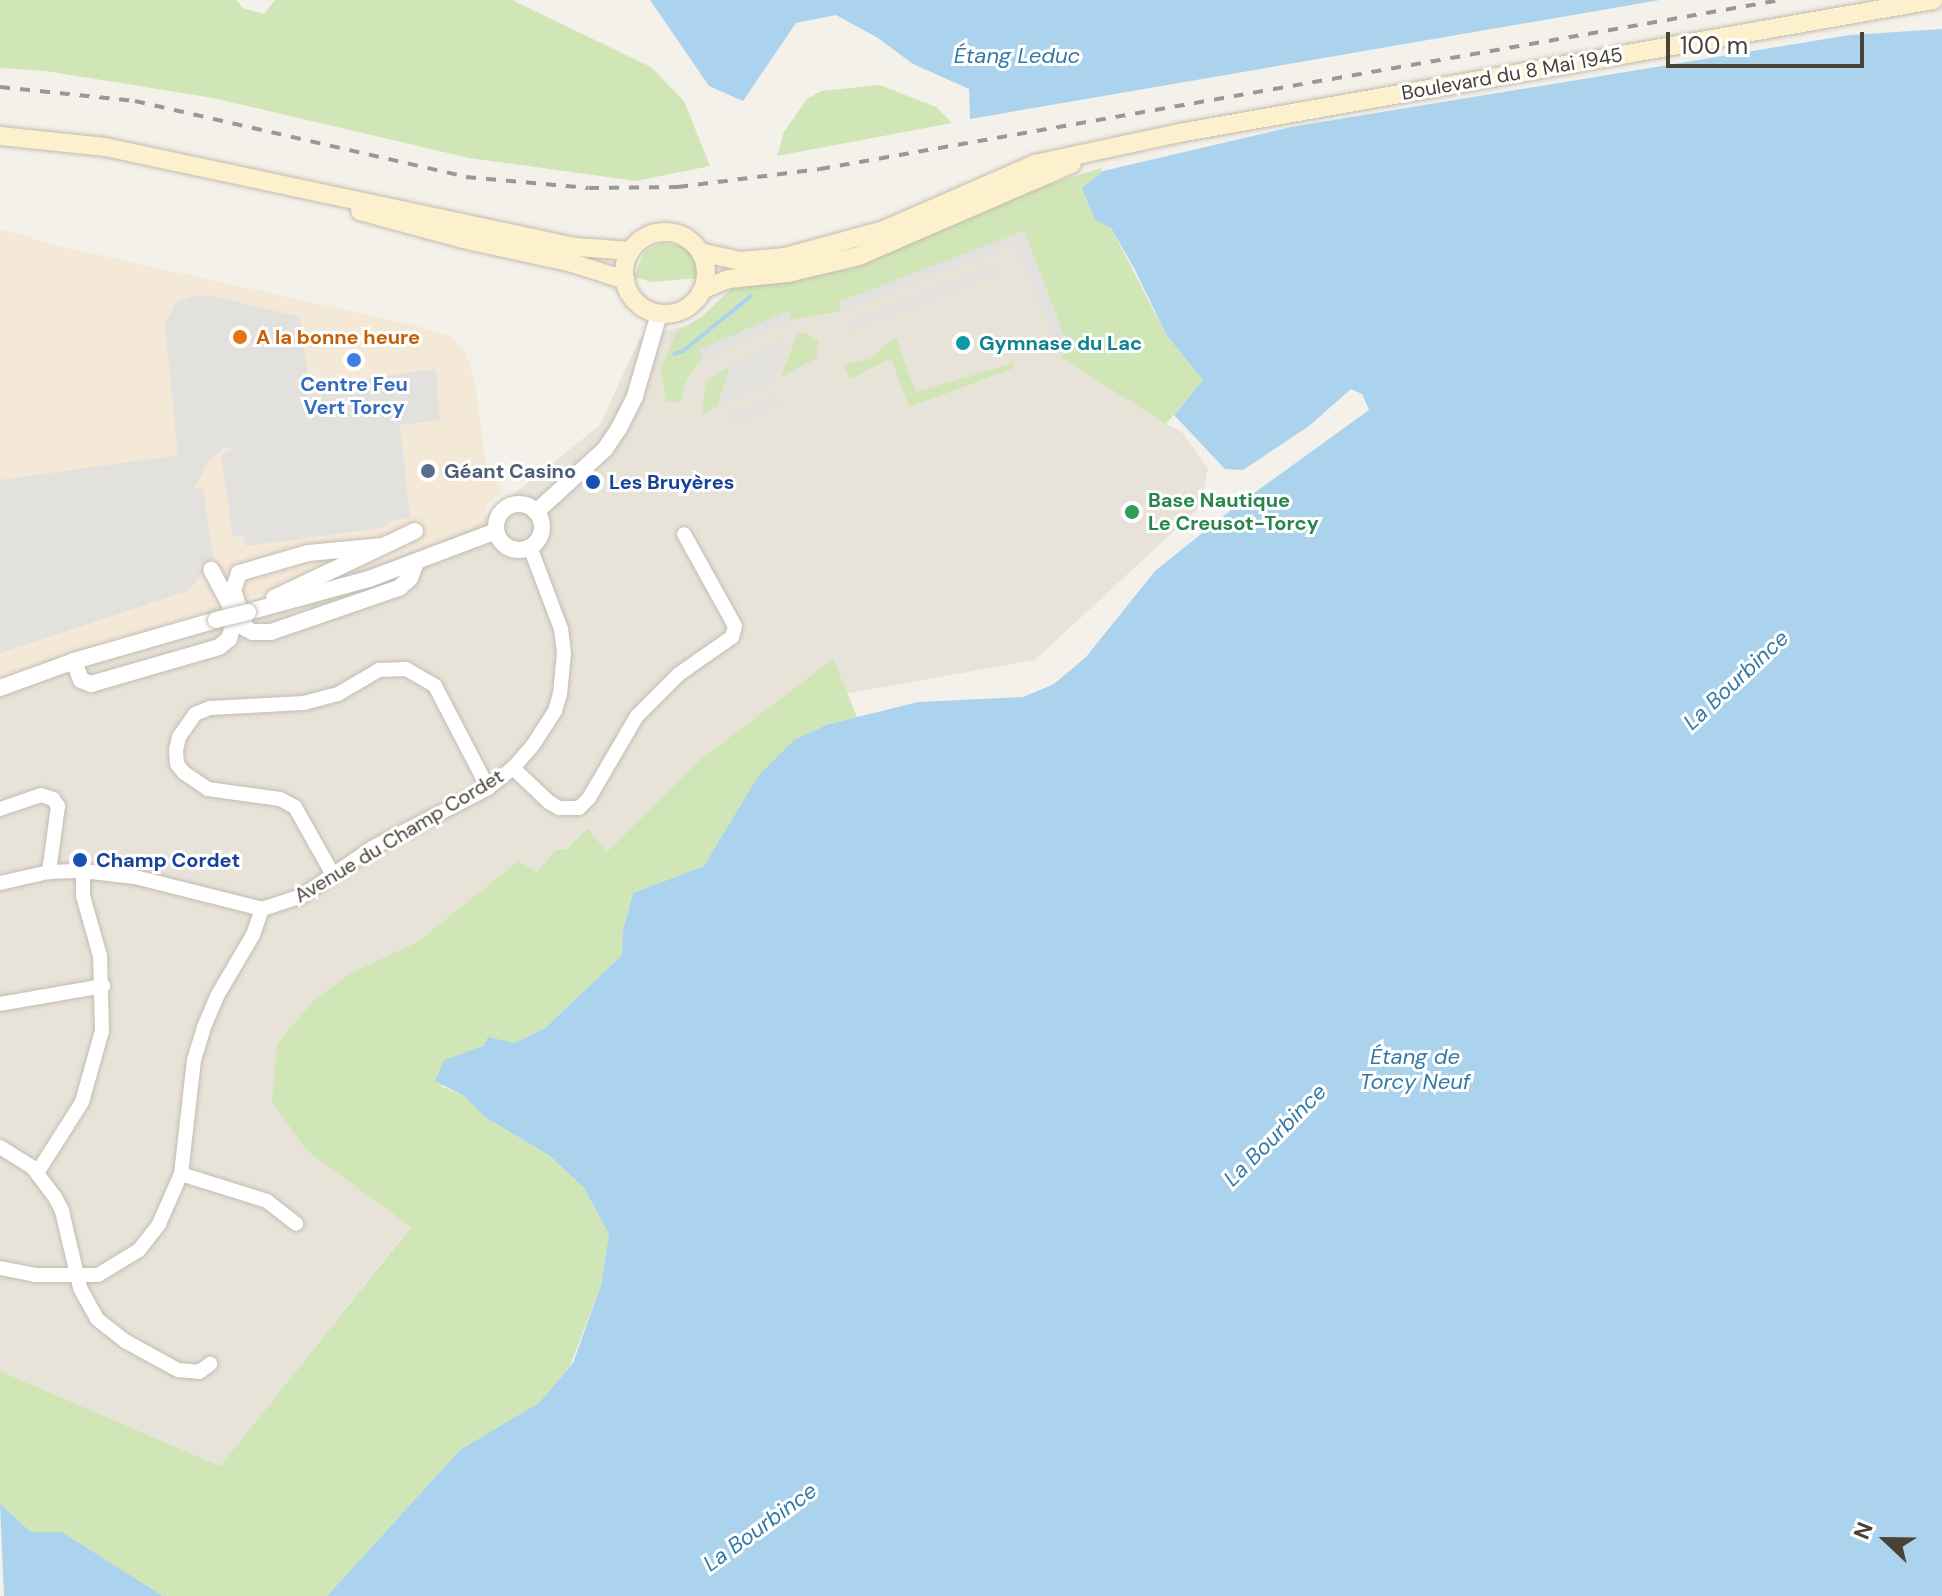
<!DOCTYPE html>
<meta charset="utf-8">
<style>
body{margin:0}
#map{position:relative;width:1942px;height:1596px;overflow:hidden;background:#f4f1ea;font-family:"DM Sans",sans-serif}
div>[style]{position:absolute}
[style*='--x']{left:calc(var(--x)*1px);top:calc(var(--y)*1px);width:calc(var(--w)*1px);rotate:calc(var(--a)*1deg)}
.residential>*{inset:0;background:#e8e3d9}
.commercial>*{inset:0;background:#f4e8d7}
.green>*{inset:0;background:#d1e6b6}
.parking>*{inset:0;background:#e3e1de;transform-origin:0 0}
.water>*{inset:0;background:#abd3ed}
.stream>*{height:4px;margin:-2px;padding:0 2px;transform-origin:2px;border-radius:2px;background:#abd3ed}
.roads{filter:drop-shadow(0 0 2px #c2bcb0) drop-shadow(0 0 2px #c2bcb0)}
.minor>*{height:14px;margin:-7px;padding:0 7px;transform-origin:7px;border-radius:7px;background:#fff}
.tertiary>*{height:16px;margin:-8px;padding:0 8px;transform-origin:8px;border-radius:8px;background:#fff}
.tertiary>.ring{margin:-8px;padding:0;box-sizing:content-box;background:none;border:16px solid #fff;border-radius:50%}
.secondary>*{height:18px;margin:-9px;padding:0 9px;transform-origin:9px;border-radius:9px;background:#fcf0cd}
.secondary>.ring{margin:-9px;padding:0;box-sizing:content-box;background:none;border:18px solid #fcf0cd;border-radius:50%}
.rail>*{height:4px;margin-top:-2px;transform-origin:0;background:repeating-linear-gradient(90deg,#989898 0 10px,transparent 0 20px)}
.bridges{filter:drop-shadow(0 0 2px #c2bcb0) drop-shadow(0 0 2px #c2bcb0)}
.tertiary-bridge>*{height:16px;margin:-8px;padding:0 8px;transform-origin:8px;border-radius:8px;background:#fff}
.dots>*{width:22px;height:22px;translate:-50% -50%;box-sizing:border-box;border:4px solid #fff;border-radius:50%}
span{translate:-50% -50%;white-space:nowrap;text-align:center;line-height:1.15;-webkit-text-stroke:6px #fff;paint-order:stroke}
.street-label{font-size:20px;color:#484239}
.food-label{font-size:20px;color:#c56008;font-weight:700}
.left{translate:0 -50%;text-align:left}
.culture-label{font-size:20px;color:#0d838f;font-weight:700}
.shop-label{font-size:20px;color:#366cbe;font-weight:700}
.service-label{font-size:20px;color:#4e5e75;font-weight:700}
.transit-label{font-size:20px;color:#164399;font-weight:700}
.leisure-label{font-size:20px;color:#27864d;font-weight:700}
.water-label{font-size:22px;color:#3579a7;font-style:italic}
.north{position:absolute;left:1846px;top:1500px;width:80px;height:80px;-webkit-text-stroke:6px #fff;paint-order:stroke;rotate:292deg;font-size:22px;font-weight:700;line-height:32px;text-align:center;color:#484239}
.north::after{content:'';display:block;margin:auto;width:28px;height:36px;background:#484239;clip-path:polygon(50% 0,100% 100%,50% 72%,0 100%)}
.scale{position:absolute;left:1666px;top:32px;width:198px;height:36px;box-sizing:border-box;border:4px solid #484239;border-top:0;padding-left:10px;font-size:24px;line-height:28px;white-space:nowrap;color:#484239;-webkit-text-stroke:6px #fff;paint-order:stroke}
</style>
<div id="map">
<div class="residential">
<i style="clip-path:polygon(1059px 197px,1166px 424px,1182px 432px,1208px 469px,1201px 506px,1035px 660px,816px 699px,615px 864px,586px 828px,567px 849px,555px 850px,537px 872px,518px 861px,417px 942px,351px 973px,307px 1151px,411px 1226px,220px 1466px,0 1371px,0 682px,344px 576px,470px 529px,600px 425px,640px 337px,846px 286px)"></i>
</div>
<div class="commercial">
<i style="clip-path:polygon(0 229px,63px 247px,413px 325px,452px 337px,466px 354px,475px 381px,486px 466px,504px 492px,487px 504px,484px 521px,470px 529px,344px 576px,297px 582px,0 681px)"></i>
</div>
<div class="green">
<i style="clip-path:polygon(0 0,236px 0,243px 8px,264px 14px,275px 0,512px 0,651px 67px,684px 101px,710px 166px,636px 181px,469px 158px,213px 98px,46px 71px,0 68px)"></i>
<i style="clip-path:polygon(880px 85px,936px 107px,952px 123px,777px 156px,784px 132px,807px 99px,821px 91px)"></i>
<i style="clip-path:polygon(1101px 168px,1111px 228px,1167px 336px,1203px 380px,1166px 424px,1059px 356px,1070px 351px,1024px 231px,838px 303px,842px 311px,791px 320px,787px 311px,701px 353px,703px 358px,687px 378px,681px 402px,666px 402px,661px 369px,676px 332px,701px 317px,732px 288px,851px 269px,1028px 191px)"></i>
<i style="clip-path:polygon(662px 243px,681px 246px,689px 252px,695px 259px,699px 278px,652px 282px,634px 277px,645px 251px)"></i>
<i style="clip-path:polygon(803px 332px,818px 341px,817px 358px,781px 377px,797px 334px)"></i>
<i style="clip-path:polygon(893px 338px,896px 338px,916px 392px,1013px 363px,1014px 368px,909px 407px,891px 358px,850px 379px,843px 364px,870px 359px)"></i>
<i style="clip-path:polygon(730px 367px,717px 407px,702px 414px,706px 381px)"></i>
<i style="clip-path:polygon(833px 659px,857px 717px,829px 724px,704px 866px,633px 893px,623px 930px,622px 955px,545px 1028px,515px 1043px,483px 1045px,441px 1086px,464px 1096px,485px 1117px,550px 1156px,584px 1188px,609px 1234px,601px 1285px,570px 1366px,539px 1404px,460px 1450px,327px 1596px,163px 1596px,62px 1532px,31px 1532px,0 1504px,0 1371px,220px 1466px,411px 1227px,307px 1151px,272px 1102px,277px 1044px,313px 1001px,351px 973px,417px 942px,518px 861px,537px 872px,555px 850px,567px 849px,587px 828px,607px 852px,701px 759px)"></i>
</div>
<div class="parking">
<i style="clip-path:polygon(1024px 231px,1070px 352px,1059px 356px,1016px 244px,842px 311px,838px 302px)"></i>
<i style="clip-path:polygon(998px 263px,1002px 273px,849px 331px,846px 323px)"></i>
<i style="clip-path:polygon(193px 296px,213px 296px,300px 317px,309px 386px,436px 369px,440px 420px,400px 425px,410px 518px,390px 521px,383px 528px,246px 546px,243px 536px,233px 537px,221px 455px,231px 451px,230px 447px,222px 449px,208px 462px,194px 489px,203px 488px,213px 557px,193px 586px,185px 592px,0 653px,0 480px,178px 455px,165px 325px,176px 302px)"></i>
<i style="left:787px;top:311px;width:10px;height:96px;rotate:66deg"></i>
<i style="clip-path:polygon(787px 339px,774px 381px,717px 407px,730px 367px)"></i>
<i style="left:775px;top:396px;width:11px;height:50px;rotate:68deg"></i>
</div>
<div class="water">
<i style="clip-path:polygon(650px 0,1660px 0,970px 119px,969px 89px,913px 64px,878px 38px,836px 15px,796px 23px,743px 101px,709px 86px)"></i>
<i style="clip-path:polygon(1942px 29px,1942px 1596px,327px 1596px,460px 1450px,539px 1403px,573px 1363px,601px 1285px,609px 1234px,584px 1188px,550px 1156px,485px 1117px,464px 1096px,435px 1081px,444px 1060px,483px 1046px,488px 1037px,515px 1043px,545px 1028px,622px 955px,623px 930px,633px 893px,704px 866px,759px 775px,794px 740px,829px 724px,918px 702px,1023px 697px,1054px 684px,1086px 657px,1155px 571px,1236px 506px,1369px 410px,1362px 394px,1351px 389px,1309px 426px,1243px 470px,1225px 469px,1174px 415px,1203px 380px,1167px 336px,1135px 270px,1111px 228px,1095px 220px,1082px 188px,1103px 171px,1291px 127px,1850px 35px)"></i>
<i style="clip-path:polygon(0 1504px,31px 1532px,62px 1532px,163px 1596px,4px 1596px)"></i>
</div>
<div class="stream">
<i style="--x:674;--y:354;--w:9;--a:-18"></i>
<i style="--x:683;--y:351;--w:87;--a:-39"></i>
</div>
<div class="roads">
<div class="minor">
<i style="--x:513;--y:768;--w:50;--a:43.4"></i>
<i style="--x:549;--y:802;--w:12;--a:31"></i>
<i style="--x:559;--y:808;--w:20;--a:0"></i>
<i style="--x:579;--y:808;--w:14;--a:-45"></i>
<i style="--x:589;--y:798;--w:95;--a:-59.7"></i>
<i style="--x:637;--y:716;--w:59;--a:-45"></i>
<i style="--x:679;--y:674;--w:65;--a:-34.9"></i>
<i style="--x:732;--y:637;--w:11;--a:-75"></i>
<i style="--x:735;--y:626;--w:105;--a:-119"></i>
<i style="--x:0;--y:809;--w:43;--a:-18.9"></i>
<i style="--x:41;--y:795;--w:13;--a:18"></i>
<i style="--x:53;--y:799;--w:9;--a:54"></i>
<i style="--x:58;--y:806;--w:67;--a:97.8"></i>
<i style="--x:332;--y:873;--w:76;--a:-119.3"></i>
<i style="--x:295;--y:807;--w:17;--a:-152"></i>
<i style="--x:280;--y:799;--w:73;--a:-172.1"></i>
<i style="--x:208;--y:789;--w:29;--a:-146"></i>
<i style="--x:184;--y:773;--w:11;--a:-128"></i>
<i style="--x:177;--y:764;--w:14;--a:-94"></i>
<i style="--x:176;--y:750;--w:13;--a:-77"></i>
<i style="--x:179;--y:737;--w:28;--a:-55"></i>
<i style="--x:195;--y:714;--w:16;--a:-22"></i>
<i style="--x:210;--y:708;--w:94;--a:-3"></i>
<i style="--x:304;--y:703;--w:35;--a:-15"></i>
<i style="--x:338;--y:694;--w:48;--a:-30.3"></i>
<i style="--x:379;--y:670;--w:27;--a:-2"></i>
<i style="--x:406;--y:669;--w:34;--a:30"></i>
<i style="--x:435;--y:686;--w:115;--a:62.5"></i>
<i style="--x:0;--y:883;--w:50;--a:-12.7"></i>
<i style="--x:49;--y:872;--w:34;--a:-2"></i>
<i style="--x:83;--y:871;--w:52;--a:6.6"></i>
<i style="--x:135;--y:877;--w:131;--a:14.1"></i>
<i style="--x:262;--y:909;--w:42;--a:-18"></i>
<i style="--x:302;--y:896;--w:85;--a:-34.4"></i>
<i style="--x:372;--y:848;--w:131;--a:-27.3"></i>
<i style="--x:488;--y:788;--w:32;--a:-39"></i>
<i style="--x:513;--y:768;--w:30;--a:-49"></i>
<i style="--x:533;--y:745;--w:40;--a:-57.1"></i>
<i style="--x:555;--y:711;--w:18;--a:-74"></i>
<i style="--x:560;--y:694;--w:41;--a:-84.4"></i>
<i style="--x:564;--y:653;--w:24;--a:-97"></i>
<i style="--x:561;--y:629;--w:88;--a:-110.7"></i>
<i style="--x:0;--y:1004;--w:105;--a:-9.9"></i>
<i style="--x:0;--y:1147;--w:39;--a:32"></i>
<i style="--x:33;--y:1168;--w:36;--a:53"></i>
<i style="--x:55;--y:1197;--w:16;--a:63"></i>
<i style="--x:62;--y:1211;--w:79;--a:76.8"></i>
<i style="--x:80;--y:1288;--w:35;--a:61"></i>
<i style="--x:97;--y:1319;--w:36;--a:38"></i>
<i style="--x:125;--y:1341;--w:60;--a:28.7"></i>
<i style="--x:178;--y:1370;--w:21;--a:5"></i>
<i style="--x:199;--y:1372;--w:14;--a:-36"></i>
<i style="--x:37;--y:1173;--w:84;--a:-57.6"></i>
<i style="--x:82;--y:1102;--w:74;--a:-74.3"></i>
<i style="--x:102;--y:1031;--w:75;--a:-91.5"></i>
<i style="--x:100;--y:956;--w:62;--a:-105.8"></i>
<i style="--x:83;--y:896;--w:25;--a:-90"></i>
<i style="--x:181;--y:1174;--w:90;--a:17.4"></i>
<i style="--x:267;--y:1201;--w:37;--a:38"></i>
<i style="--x:0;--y:1268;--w:36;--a:11"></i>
<i style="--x:35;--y:1275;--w:63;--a:0"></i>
<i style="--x:98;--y:1275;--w:48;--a:-31.4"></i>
<i style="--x:139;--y:1250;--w:33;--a:-52"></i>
<i style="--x:159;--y:1224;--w:55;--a:-66.3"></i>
<i style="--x:181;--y:1174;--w:115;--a:-83.5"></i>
<i style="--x:194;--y:1060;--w:34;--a:-73"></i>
<i style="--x:204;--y:1027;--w:34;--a:-67"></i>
<i style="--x:217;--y:996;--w:71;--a:-59.5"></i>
<i style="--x:253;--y:935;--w:28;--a:-71"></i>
</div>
<div class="tertiary">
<i class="ring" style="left:496px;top:504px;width:30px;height:30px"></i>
<i style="--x:536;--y:512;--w:93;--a:-42.4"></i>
<i style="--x:605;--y:449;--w:25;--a:-56"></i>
<i style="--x:619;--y:428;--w:36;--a:-63"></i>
<i style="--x:635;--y:396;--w:85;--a:-73.7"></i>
<i style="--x:383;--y:546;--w:75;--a:174.7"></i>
<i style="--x:308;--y:553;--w:72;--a:163.8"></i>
<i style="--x:239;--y:573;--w:18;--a:109"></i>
<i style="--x:233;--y:590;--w:40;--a:72"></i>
<i style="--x:245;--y:628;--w:9;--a:27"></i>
<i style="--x:253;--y:632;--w:18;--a:0"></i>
<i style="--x:271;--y:632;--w:135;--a:-19"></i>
<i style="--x:399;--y:588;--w:15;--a:-42"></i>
<i style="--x:410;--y:578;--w:17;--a:-69"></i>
<i style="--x:274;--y:598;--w:156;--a:-25.4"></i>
<i style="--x:248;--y:612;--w:125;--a:-15.3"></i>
<i style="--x:369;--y:579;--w:136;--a:-20.7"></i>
<i style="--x:74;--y:661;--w:20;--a:70"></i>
<i style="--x:81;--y:680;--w:11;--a:22"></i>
<i style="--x:91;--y:684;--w:133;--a:-16.1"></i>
<i style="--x:219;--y:647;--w:13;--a:-39"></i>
<i style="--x:229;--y:639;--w:14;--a:-73"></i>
<i style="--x:233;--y:626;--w:21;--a:-98"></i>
<i style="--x:230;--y:605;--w:40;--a:-118"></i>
<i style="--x:0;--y:688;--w:79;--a:-20"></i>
<i style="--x:74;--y:661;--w:148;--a:-16.1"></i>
</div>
<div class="secondary">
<i style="--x:0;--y:136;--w:106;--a:6"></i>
<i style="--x:105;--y:147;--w:482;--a:12"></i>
<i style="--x:577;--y:247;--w:54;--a:4.2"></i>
<i style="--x:360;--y:211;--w:107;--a:15.2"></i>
<i style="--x:463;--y:239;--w:112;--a:12.4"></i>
<i style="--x:572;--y:263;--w:56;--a:17.8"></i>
<i class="ring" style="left:624px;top:232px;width:64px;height:64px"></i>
<i style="--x:700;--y:252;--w:41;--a:12.7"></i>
<i style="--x:740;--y:261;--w:45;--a:-5.1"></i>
<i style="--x:785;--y:257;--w:103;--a:-15.3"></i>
<i style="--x:884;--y:230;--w:165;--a:-23.6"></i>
<i style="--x:1035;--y:164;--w:147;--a:-12.1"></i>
<i style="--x:1179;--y:133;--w:766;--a:-10"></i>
<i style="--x:703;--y:289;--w:28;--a:-21"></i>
<i style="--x:729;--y:279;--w:59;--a:-5.8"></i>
<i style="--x:788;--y:273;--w:73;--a:-13.5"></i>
<i style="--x:859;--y:256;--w:232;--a:-23.4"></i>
</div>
</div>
<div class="rail">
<i style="--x:0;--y:87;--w:136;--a:5.9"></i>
<i style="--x:135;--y:101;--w:340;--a:12.9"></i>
<i style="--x:466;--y:177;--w:123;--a:5.1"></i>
<i style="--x:589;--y:188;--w:89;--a:-0.6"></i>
<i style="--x:678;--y:187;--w:143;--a:-7.2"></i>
<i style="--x:820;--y:169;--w:975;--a:-9.98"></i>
</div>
<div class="bridges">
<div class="tertiary-bridge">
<i style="--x:216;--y:620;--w:33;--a:-14"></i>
</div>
</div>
<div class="dots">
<i style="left:240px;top:337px;background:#e8710a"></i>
<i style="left:963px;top:343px;background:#0f9aa8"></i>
<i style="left:354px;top:360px;background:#3f7fe0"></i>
<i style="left:428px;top:471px;background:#5c6f8a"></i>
<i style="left:593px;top:482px;background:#1a4fb4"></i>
<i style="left:1132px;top:512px;background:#2e9e5b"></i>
<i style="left:80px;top:860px;background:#1a4fb4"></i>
</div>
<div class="street-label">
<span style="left:1512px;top:74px;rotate:-10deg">Boulevard du 8 Mai 1945</span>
<span style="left:399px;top:836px;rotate:-31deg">Avenue du Champ Cordet</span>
</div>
<div class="food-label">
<span class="left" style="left:256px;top:337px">A la bonne heure</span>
</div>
<div class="culture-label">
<span class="left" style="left:979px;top:343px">Gymnase du Lac</span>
</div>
<div class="shop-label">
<span style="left:354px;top:396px">Centre Feu<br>Vert Torcy</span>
</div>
<div class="service-label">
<span class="left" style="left:444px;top:471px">Géant Casino</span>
</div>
<div class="transit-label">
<span class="left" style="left:609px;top:482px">Les Bruyères</span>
<span class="left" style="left:96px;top:860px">Champ Cordet</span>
</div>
<div class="leisure-label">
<span class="left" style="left:1148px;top:512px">Base Nautique<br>Le Creusot-Torcy</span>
</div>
<div class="water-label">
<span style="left:1017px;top:56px">Étang Leduc</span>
<span style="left:1736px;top:680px;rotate:-43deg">La Bourbince</span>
<span style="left:1415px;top:1069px">Étang de<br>Torcy Neuf</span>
<span style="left:1275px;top:1135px;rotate:-45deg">La Bourbince</span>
<span style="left:760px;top:1527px;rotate:-36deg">La Bourbince</span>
</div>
<div class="north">N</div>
<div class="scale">100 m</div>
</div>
